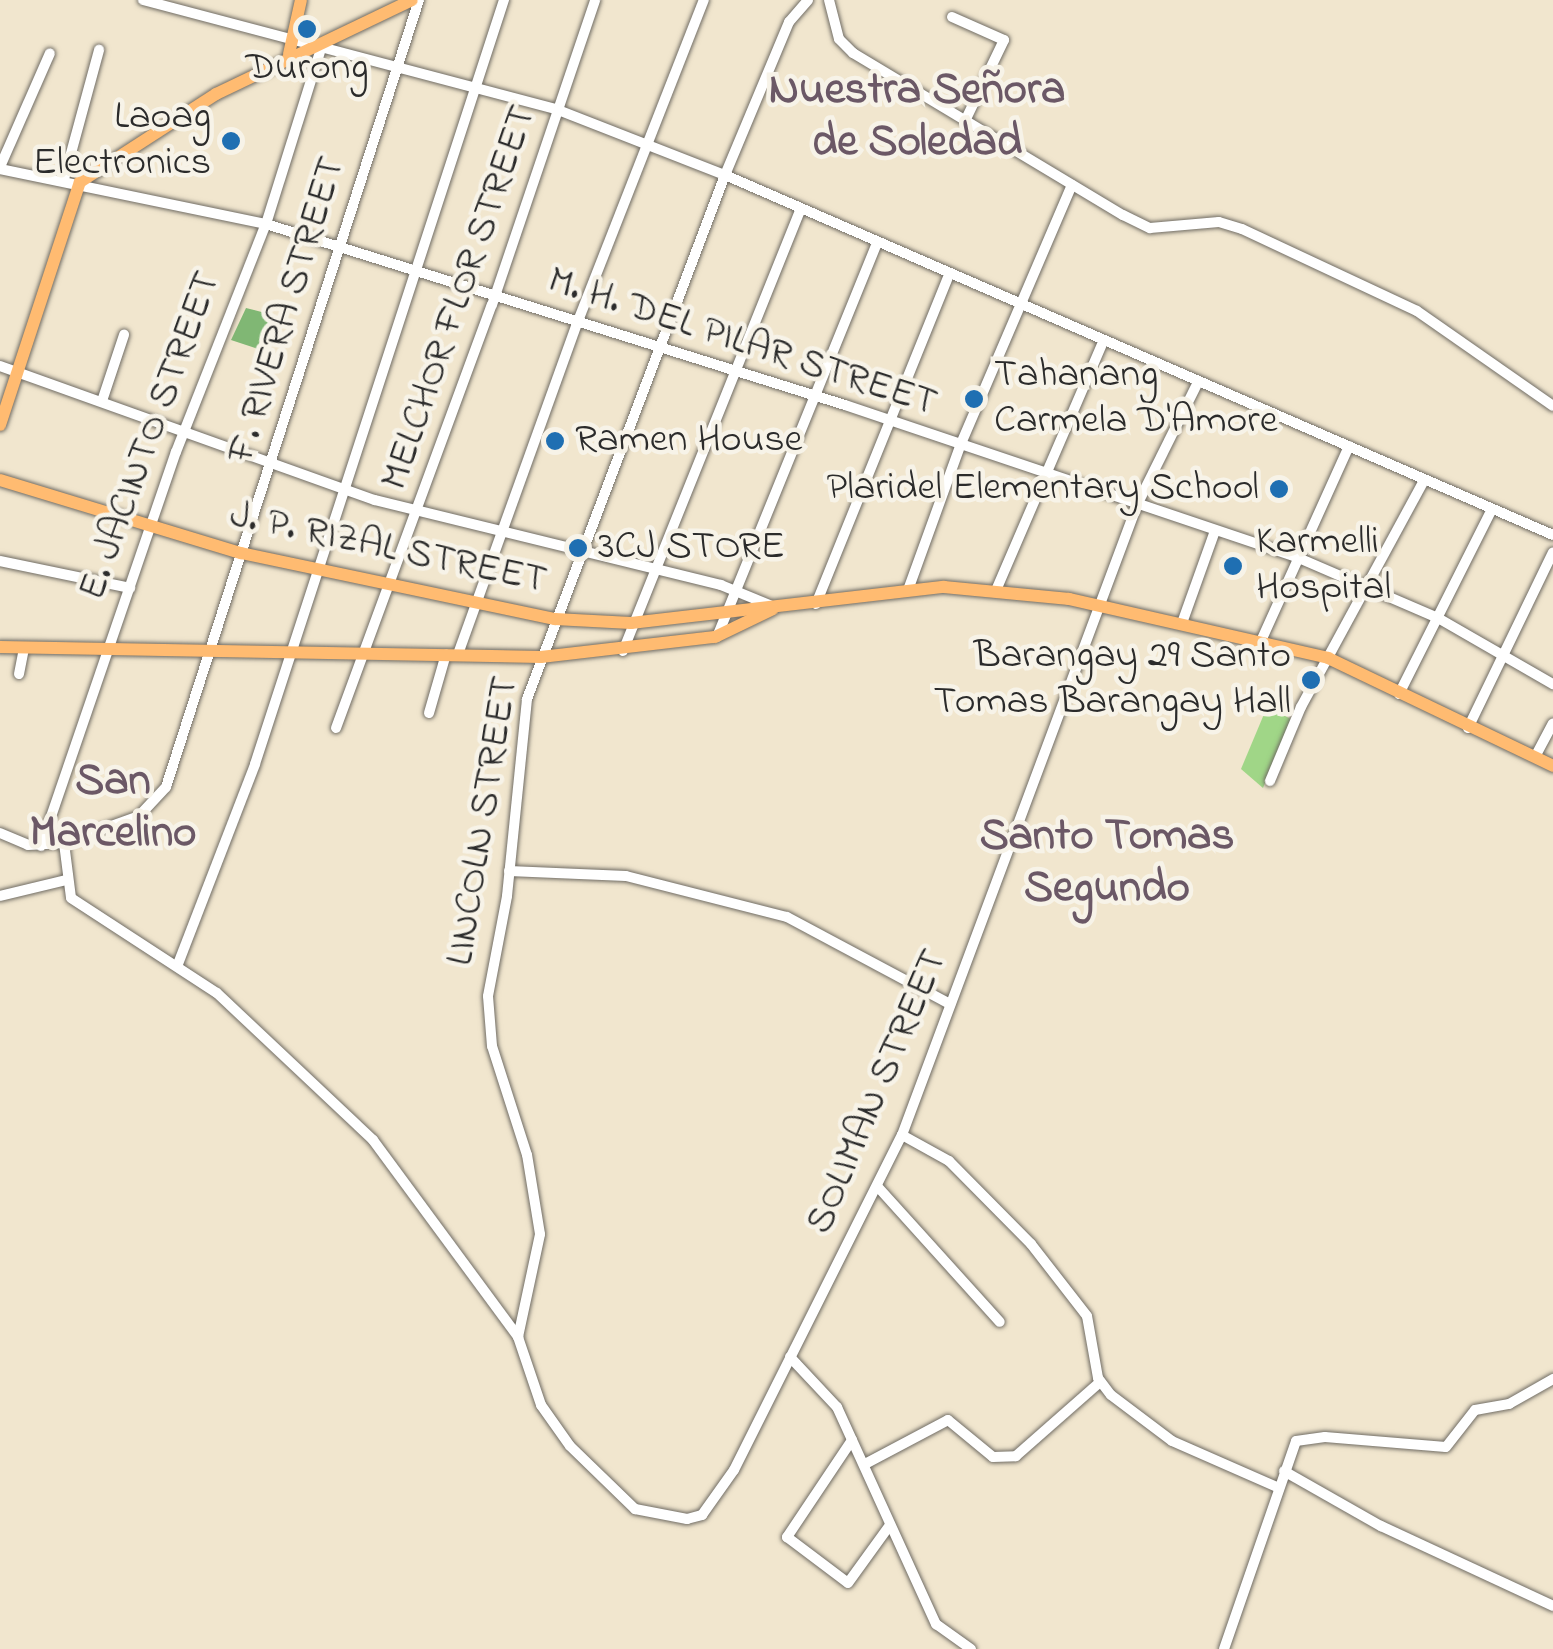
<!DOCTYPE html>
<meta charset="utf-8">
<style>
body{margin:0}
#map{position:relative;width:1553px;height:1649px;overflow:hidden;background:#f1e6ce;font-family:"Indie Flower",sans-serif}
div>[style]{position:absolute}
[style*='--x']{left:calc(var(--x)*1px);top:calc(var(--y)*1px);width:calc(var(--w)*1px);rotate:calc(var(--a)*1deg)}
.green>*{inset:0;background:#a0d687}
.forest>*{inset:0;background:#80b774}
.roads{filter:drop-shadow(0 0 2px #706c64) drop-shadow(0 0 2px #706c64)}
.minor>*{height:10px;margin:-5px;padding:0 5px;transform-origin:5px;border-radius:5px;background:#fff}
.major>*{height:12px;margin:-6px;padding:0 6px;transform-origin:6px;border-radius:6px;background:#ffbb71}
.dots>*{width:28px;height:28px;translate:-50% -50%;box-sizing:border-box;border:5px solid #f7f3e8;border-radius:50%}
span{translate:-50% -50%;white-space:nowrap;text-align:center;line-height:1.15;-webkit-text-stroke:9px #f7f3e8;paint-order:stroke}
.poi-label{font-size:40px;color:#2b2b2b}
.right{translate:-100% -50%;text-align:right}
.left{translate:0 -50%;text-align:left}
.street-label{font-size:40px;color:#2b2b2b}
.quarter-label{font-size:45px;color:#6b5866;font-weight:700}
</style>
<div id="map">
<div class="green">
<i style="clip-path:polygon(1267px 707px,1291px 719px,1263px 788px,1241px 769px)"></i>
</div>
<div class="forest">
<i style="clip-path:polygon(246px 308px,273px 315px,258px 349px,231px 340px)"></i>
</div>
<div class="roads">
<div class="minor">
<i style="--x:143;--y:0;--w:429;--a:14.8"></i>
<i style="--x:558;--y:110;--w:179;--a:21.3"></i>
<i style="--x:725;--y:175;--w:903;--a:23.5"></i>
<i style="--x:829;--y:0;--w:40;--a:75.6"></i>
<i style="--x:839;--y:39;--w:20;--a:45"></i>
<i style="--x:853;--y:53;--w:315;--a:31"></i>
<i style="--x:1123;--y:215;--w:30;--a:26"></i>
<i style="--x:1150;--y:228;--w:69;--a:-5"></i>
<i style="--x:1219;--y:222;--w:24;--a:17"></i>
<i style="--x:1242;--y:229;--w:193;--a:25.1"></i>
<i style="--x:1417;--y:311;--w:166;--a:34.9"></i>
<i style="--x:952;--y:17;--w:57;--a:23.9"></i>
<i style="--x:1004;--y:40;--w:90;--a:115.7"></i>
<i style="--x:0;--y:167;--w:124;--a:-66.3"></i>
<i style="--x:0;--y:169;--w:272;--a:11.7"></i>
<i style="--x:266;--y:224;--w:607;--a:17.36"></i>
<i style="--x:845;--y:405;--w:474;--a:18.6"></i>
<i style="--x:1294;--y:556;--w:157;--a:23.3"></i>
<i style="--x:1438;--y:618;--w:133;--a:29.9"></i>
<i style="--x:64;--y:179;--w:134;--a:-74.8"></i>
<i style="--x:0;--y:366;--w:398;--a:19.7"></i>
<i style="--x:375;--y:500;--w:356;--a:13.8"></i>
<i style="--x:721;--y:585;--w:55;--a:22.4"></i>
<i style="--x:102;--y:401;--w:70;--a:-71.6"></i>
<i style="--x:0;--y:561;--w:133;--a:11.7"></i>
<i style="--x:997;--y:588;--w:268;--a:-66.7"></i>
<i style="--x:908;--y:590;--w:153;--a:-70.1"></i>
<i style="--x:960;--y:446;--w:284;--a:-66.8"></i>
<i style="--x:816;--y:604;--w:356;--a:-68"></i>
<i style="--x:1182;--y:623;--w:98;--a:-70.3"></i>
<i style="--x:717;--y:637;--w:426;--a:-67.9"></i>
<i style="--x:1261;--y:641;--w:214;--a:-65.7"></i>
<i style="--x:623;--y:651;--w:477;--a:-68.1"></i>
<i style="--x:458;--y:654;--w:354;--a:-70.2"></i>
<i style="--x:578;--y:321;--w:345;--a:-68.6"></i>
<i style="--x:19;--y:674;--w:25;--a:-79"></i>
<i style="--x:1399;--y:694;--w:207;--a:-63.3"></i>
<i style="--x:429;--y:713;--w:61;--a:-73.9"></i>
<i style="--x:336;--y:728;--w:451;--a:-69.8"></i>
<i style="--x:492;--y:305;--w:322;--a:-71.3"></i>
<i style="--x:1468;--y:728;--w:195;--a:-64.2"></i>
<i style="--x:1535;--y:757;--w:38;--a:-62"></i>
<i style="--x:1270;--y:781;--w:80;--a:-67.3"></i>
<i style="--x:1301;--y:707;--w:258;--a:-61.5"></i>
<i style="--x:0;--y:833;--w:30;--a:23"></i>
<i style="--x:28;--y:845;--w:36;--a:-3"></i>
<i style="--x:64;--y:843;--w:80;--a:-19.8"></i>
<i style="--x:139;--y:816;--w:40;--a:-47"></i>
<i style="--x:166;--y:787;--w:827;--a:-72.18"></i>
<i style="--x:64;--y:843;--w:55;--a:82.7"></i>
<i style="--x:71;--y:898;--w:174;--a:33.1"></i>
<i style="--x:217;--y:993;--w:214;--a:43.3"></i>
<i style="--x:373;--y:1140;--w:245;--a:53.6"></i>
<i style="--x:518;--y:1337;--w:72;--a:71.3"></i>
<i style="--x:541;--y:1405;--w:50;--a:54.7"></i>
<i style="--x:570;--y:1446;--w:91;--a:44.1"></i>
<i style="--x:635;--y:1509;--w:53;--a:10.9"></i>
<i style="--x:687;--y:1519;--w:16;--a:-15"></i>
<i style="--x:702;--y:1515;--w:55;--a:-54.6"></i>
<i style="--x:734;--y:1470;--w:375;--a:-63.4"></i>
<i style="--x:902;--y:1135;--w:672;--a:-69.54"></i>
<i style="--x:1137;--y:505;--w:137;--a:-63.6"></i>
<i style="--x:41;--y:846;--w:416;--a:-71.1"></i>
<i style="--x:176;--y:452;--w:245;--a:-68.5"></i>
<i style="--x:266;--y:224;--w:184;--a:-72.6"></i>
<i style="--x:509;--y:871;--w:117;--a:2.4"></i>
<i style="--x:626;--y:876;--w:166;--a:14.3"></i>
<i style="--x:787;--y:917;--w:185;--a:28.1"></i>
<i style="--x:0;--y:896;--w:68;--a:-13.6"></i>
<i style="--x:178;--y:964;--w:214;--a:-68.9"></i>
<i style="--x:255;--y:764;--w:804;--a:-71.95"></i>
<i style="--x:902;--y:1135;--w:54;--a:29"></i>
<i style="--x:949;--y:1161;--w:117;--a:45.3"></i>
<i style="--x:1031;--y:1244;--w:91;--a:52.1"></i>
<i style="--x:1087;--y:1316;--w:63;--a:79.9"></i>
<i style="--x:1098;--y:1378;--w:21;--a:53"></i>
<i style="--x:1111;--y:1395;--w:76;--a:37"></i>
<i style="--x:1172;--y:1441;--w:117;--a:23.7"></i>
<i style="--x:877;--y:1186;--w:183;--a:47.9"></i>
<i style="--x:518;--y:1337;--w:105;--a:-77.9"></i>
<i style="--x:540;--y:1234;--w:80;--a:-99.3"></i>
<i style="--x:527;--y:1155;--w:114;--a:-107.8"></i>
<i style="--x:492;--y:1046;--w:50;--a:-94.6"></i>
<i style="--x:488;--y:996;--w:102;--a:-79.2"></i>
<i style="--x:507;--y:896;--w:198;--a:-84.2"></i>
<i style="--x:527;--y:699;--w:560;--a:-69.3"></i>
<i style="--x:725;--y:175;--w:166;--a:-67.3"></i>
<i style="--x:789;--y:22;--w:29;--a:-49"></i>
<i style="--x:790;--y:1357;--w:69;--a:46.8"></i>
<i style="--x:837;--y:1407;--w:239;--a:65.5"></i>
<i style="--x:936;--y:1624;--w:43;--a:35.5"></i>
<i style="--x:852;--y:1440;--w:117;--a:123.8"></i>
<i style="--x:787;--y:1537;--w:76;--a:37"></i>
<i style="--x:848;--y:1583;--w:72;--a:-54.1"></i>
<i style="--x:865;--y:1464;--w:94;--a:-27.9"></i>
<i style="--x:948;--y:1420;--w:58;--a:39.4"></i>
<i style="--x:993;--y:1457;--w:23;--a:-2"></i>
<i style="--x:1016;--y:1456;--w:112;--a:-41.4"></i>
<i style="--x:1284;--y:1471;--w:112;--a:29.6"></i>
<i style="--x:1381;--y:1526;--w:190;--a:24.9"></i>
<i style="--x:1224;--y:1649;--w:220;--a:-70.9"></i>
<i style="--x:1296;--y:1441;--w:29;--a:-8"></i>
<i style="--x:1325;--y:1437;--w:121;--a:4.7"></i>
<i style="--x:1446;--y:1447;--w:47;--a:-51.9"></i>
<i style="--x:1475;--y:1410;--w:35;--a:-10"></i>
<i style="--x:1509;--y:1404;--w:51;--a:-29.6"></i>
</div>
<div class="major">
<i style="--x:289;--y:54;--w:55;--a:-77.5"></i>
<i style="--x:0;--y:425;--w:256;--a:-71.8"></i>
<i style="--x:80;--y:182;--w:162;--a:-32.9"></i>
<i style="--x:216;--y:94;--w:217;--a:-25.6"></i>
<i style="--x:0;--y:480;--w:252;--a:16.9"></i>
<i style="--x:241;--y:553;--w:321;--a:11.9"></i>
<i style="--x:555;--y:619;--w:76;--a:3"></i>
<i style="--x:631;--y:623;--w:315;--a:-6.6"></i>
<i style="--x:944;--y:587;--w:126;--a:5.5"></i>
<i style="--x:1069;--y:599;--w:266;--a:12.8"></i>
<i style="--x:1328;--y:658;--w:250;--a:25.6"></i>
<i style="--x:0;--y:647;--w:541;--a:1.06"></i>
<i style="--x:541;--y:657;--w:175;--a:-6.6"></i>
<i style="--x:715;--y:637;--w:64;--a:-25.8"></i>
</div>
</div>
<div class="dots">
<i style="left:307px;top:29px;background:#1f6fb2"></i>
<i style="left:231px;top:141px;background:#1f6fb2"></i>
<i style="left:974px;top:399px;background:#1f6fb2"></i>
<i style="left:555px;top:441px;background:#1f6fb2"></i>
<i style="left:1279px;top:489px;background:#1f6fb2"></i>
<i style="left:578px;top:548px;background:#1f6fb2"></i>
<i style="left:1233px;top:566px;background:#1f6fb2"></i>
<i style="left:1311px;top:680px;background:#1f6fb2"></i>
</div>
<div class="poi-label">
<span style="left:307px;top:69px">Durong</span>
<span class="right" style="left:211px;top:141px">Laoag<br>Electronics</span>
<span class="left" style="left:994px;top:399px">Tahanang<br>Carmela D'Amore</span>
<span class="left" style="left:575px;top:441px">Ramen House</span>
<span class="right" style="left:1259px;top:489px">Plaridel Elementary School</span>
<span class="left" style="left:1256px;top:566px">Karmelli<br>Hospital</span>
<span class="left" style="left:598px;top:548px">3CJ STORE</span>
<span class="right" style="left:1291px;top:680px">Barangay 29 Santo<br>Tomas Barangay Hall</span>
</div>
<div class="street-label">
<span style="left:460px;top:298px;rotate:-71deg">MELCHOR FLOR STREET</span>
<span style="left:288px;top:310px;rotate:-73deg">F. RIVERA STREET</span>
<span style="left:742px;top:343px;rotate:18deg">M. H. DEL PILAR STREET</span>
<span style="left:151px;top:436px;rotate:-70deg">E. JACINTO STREET</span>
<span style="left:388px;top:549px;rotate:12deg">J. P. RIZAL STREET</span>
<span style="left:484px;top:821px;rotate:-81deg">LINCOLN STREET</span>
<span style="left:878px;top:1092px;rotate:-67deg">SOLIMAN STREET</span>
</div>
<div class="quarter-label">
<span style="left:917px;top:118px">Nuestra Señora<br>de Soledad</span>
<span style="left:113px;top:809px">San<br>Marcelino</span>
<span style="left:1107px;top:864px">Santo Tomas<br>Segundo</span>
</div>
</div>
